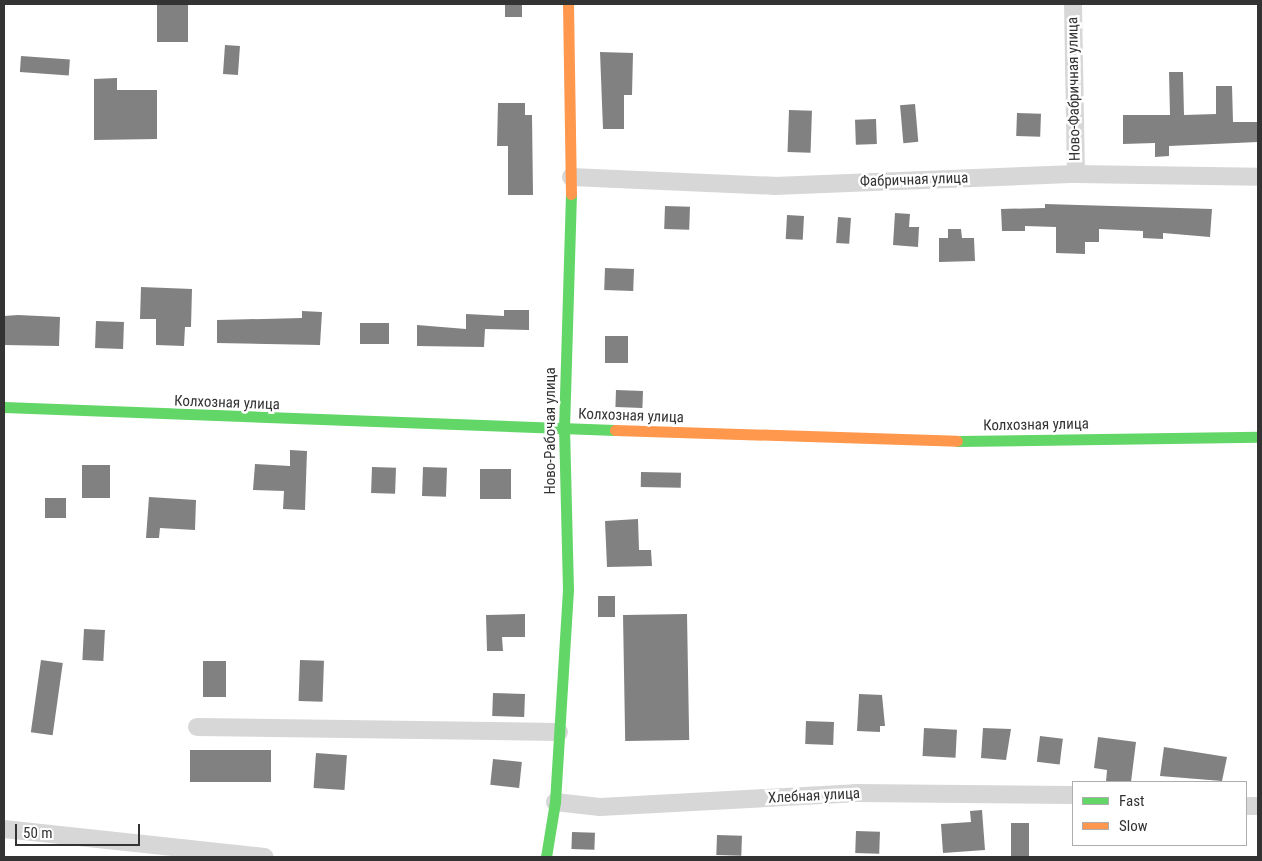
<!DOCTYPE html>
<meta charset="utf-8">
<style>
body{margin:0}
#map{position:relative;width:1262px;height:861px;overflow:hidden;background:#fff;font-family:"Roboto Condensed",sans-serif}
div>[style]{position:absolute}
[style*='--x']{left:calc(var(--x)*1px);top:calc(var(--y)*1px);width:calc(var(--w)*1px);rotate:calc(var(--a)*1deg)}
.building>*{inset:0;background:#818181;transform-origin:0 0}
.street>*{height:18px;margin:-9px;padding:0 9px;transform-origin:9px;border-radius:9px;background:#d7d7d7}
.fast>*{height:11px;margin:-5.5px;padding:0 5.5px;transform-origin:5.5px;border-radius:5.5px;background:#63d668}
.slow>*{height:11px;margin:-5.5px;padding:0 5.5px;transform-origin:5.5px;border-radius:5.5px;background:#ff974d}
span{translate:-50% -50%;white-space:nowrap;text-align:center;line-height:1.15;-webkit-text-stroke:5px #fff;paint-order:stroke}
.street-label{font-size:15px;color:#333}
.frame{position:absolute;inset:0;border:5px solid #333;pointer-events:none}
.legend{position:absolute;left:1072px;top:781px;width:175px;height:65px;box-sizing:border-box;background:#fff;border:1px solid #adadad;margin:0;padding:6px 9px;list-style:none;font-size:15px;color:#333}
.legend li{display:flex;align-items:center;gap:10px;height:25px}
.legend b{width:25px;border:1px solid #adadad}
.scale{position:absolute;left:15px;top:824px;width:125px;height:22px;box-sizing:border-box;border:2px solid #333;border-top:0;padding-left:6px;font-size:15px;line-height:18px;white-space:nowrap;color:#333;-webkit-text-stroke:4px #fff;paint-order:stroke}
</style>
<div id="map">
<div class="building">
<i style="left:157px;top:4px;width:31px;height:38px"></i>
<i style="left:505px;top:4px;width:17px;height:13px"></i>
<i style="left:225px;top:45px;width:15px;height:29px;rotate:4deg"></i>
<i style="clip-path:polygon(600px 52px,633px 53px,632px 95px,624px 95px,624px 129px,603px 129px)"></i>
<i style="left:21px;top:56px;width:49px;height:16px;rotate:4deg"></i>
<i style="clip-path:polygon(1169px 72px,1183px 72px,1184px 115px,1216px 114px,1216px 86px,1232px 86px,1233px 122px,1258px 122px,1258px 142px,1169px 146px,1169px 156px,1155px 157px,1155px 143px,1123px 144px,1123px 115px,1170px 115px)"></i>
<i style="clip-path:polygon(117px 78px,117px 90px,157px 90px,157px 139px,94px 140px,94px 79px)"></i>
<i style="clip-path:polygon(498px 103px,525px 103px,525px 115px,532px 115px,533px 195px,508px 195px,508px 146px,497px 146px)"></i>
<i style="left:915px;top:104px;width:38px;height:15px;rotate:85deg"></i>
<i style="left:789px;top:110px;width:23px;height:42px;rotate:2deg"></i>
<i style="left:1017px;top:113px;width:24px;height:23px;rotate:2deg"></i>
<i style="left:876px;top:119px;width:25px;height:21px;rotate:88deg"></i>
<i style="clip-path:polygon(1045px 204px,1212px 209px,1210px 237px,1163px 233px,1163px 239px,1143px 238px,1143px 231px,1099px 229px,1099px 242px,1085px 242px,1085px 254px,1056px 253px,1056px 227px,1025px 226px,1025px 231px,1002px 231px,1001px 209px,1045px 208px)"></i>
<i style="left:665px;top:206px;width:25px;height:23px;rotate:2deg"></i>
<i style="clip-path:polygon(895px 213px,910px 214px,909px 227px,919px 227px,918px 247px,893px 245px)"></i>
<i style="left:787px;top:215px;width:17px;height:24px;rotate:3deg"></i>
<i style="left:838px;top:217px;width:13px;height:26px;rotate:4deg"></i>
<i style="clip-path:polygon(948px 229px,961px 229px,962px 238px,974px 238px,975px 261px,939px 262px,939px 238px,948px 238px)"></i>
<i style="left:605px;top:268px;width:29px;height:22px;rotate:2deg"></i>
<i style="clip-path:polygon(141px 287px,192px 289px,191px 327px,185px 327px,184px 346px,156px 345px,156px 319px,140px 319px)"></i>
<i style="clip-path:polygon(504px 310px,529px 310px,529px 330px,485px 329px,484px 347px,417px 346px,417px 325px,466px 329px,466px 314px,504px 316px)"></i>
<i style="clip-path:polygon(302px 311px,322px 312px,320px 345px,217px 343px,217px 320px,302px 318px)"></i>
<i style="clip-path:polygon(18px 315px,60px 317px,59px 346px,4px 345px,4px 316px)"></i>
<i style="left:96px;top:321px;width:28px;height:27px;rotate:2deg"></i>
<i style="left:360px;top:323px;width:29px;height:21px"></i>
<i style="left:605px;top:336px;width:23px;height:27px"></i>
<i style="left:616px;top:390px;width:27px;height:17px;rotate:2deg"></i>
<i style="clip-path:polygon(290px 450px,307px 451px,305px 510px,283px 509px,284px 491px,253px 490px,255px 464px,290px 466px)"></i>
<i style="left:82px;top:465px;width:28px;height:33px"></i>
<i style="left:372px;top:467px;width:24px;height:26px;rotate:2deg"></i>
<i style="left:423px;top:467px;width:24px;height:29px;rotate:2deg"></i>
<i style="left:480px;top:469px;width:31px;height:30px"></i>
<i style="left:641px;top:472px;width:40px;height:15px;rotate:1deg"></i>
<i style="clip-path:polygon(149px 497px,196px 500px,195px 530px,160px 528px,159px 538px,146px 538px)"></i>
<i style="left:45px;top:498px;width:21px;height:20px"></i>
<i style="clip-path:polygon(638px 519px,639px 550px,651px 550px,652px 566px,607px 567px,605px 521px)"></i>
<i style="left:598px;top:596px;width:17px;height:21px"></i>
<i style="clip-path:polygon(525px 614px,525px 637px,502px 637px,503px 651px,487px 651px,486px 615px)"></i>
<i style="left:687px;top:614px;width:126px;height:64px;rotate:89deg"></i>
<i style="left:84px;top:629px;width:21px;height:31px;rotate:3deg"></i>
<i style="left:41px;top:660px;width:22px;height:73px;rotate:8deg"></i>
<i style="left:300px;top:660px;width:24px;height:41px;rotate:2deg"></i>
<i style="left:203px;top:661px;width:23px;height:36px"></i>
<i style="left:493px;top:693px;width:32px;height:23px;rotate:2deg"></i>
<i style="clip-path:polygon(859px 694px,882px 695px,885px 726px,880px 726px,880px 732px,857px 731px)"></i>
<i style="left:806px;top:721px;width:28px;height:23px;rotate:2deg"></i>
<i style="left:924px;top:728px;width:33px;height:28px;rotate:3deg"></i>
<i style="clip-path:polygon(983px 728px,1011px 729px,1006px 760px,981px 758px)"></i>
<i style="left:1040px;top:736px;width:23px;height:26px;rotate:7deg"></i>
<i style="clip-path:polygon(1098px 737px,1136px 742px,1131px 782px,1106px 782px,1107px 770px,1094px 768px)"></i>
<i style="clip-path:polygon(1164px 747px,1227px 757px,1222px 781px,1160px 776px)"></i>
<i style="left:271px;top:750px;width:32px;height:81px;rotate:90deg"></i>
<i style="left:316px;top:753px;width:31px;height:35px;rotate:4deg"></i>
<i style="left:493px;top:759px;width:29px;height:26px;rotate:6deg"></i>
<i style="clip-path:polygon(982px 810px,985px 850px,943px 853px,941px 824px,971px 822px,970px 811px)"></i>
<i style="left:1011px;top:823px;width:18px;height:34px"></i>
<i style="left:856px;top:831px;width:24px;height:22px;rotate:2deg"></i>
<i style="left:572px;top:832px;width:23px;height:17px;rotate:2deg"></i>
<i style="left:717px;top:835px;width:25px;height:20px;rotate:2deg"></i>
</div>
<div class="street">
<i style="--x:1073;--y:4;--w:170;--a:89"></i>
<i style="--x:571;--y:177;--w:203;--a:2.5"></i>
<i style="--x:774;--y:186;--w:302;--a:-2.3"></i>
<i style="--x:1076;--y:174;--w:182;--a:0.9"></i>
<i style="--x:197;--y:727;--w:362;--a:0.8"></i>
<i style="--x:555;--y:802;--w:45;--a:6.3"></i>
<i style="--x:600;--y:807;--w:255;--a:-3.1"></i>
<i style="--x:855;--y:793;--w:218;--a:0.5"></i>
<i style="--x:1246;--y:806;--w:12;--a:0"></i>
<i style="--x:4;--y:829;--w:262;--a:6.1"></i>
</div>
<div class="fast">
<i style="--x:4;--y:407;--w:611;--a:2.16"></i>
<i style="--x:957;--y:441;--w:301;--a:-0.8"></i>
<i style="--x:546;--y:857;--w:56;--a:-80.7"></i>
<i style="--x:555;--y:802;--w:212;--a:-86.5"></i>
<i style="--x:568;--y:590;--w:161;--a:-91.4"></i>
<i style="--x:564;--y:429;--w:235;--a:-88.3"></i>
</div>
<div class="slow">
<i style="--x:568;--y:4;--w:190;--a:89.1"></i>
<i style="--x:615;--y:430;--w:342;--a:1.8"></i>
</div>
<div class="street-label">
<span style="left:1074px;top:89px;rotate:-91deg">Ново-Фабричная улица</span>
<span style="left:914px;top:180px;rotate:-2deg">Фабричная улица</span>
<span style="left:227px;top:403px;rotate:2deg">Колхозная улица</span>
<span style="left:631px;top:416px;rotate:2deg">Колхозная улица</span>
<span style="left:1036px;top:425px;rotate:-1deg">Колхозная улица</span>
<span style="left:551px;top:431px;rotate:-90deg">Ново-Рабочая улица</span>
<span style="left:814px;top:796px;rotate:-3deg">Хлебная улица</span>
</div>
<div class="frame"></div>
<ul class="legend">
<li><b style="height:6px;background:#63d668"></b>Fast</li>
<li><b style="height:6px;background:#ff974d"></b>Slow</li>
</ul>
<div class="scale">50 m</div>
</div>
